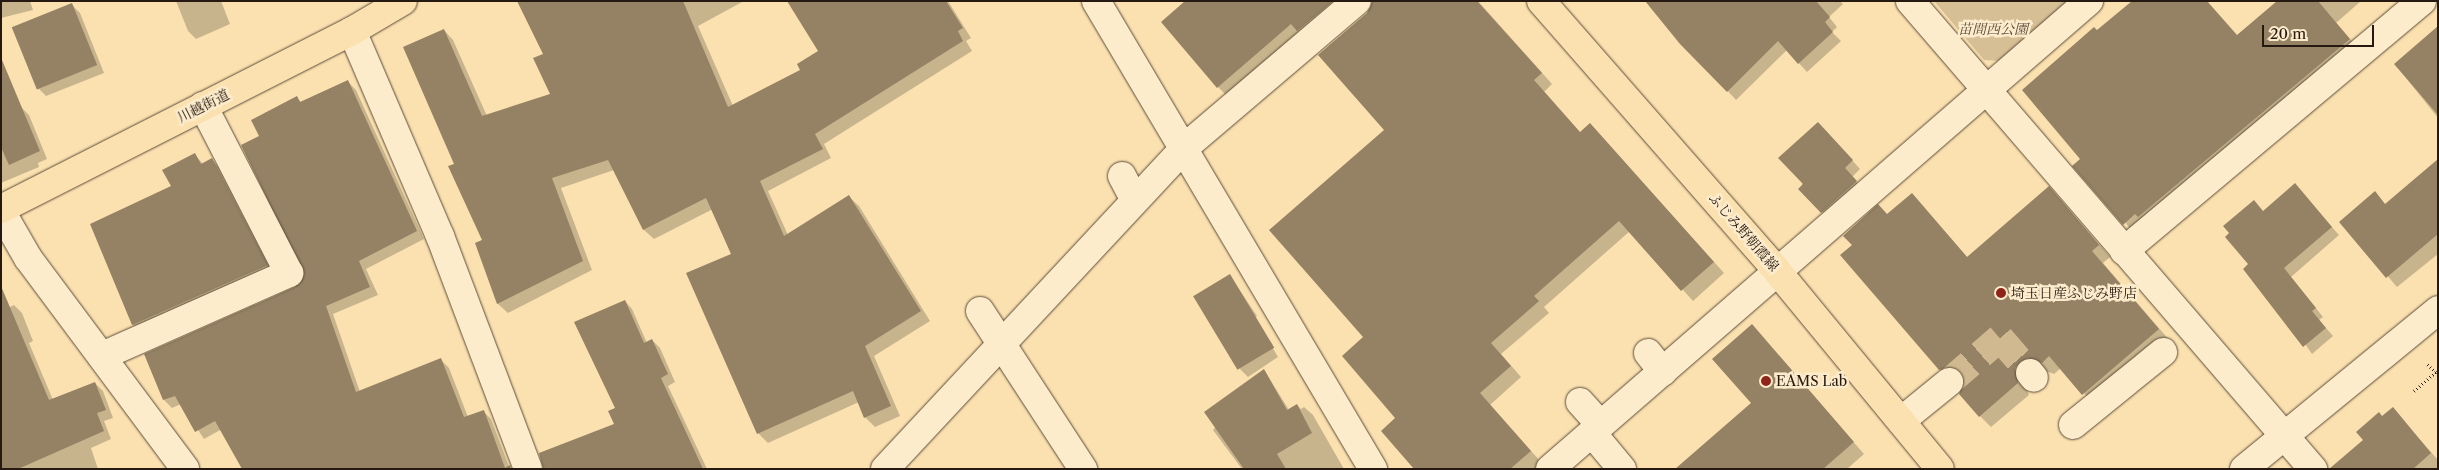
<!DOCTYPE html>
<meta charset="utf-8">
<style>
body{margin:0}
#map{position:relative;width:2439px;height:470px;overflow:hidden;background:#fbe1b0;font-family:"Libre Caslon Text","Noto Serif JP",serif}
div>[style]{position:absolute}
[style*='--x']{left:calc(var(--x)*1px);top:calc(var(--y)*1px);width:calc(var(--w)*1px);rotate:calc(var(--a)*1deg)}
.green>*{inset:0;background:#d7bf95}
.shadow>*{inset:0;background:#0003}
.building>*{inset:0;background:#958164;transform-origin:0 0}
.minor-tunnel>*{height:28px;margin-top:-14px;transform-origin:0;background:repeating-linear-gradient(90deg,#d0b990 0 28px,transparent 0 42px)}
.path>*{height:3px;margin-top:-1.5px;transform-origin:0;background:repeating-linear-gradient(90deg,#261911 0 1px,transparent 0 3.5px)}
.roads{filter:drop-shadow(0 0 1px #5b4b39) drop-shadow(0 0 1px #5b4b39)}
.minor>*{height:28px;margin:-14px;padding:0 14px;transform-origin:14px;border-radius:14px;background:#fceccc}
.major>*{height:28px;margin:-14px;padding:0 14px;transform-origin:14px;border-radius:14px;background:#fbe1b0}
.highway>*{height:28px;margin:-14px;padding:0 14px;transform-origin:14px;border-radius:14px;background:#fbe1b0}
.dots>*{width:14px;height:14px;translate:-50% -50%;box-sizing:border-box;border:2px solid #fceccc;border-radius:50%}
span{translate:-50% -50%;white-space:nowrap;text-align:center;line-height:1.15;-webkit-text-stroke:5px #fceccc;paint-order:stroke}
.park-label{font-size:14px;color:#5b4b39;font-style:italic}
.street-label{font-size:14px;color:#261911}
.poi-label{font-size:14px;color:#261911}
.left{translate:0 -50%;text-align:left}
.frame{position:absolute;inset:0;border:2px solid #261911;pointer-events:none}
.scale{position:absolute;left:2262px;top:25px;width:112px;height:22px;box-sizing:border-box;border:2px solid #261911;border-top:0;padding-left:6px;font-size:15px;line-height:18px;white-space:nowrap;color:#261911;-webkit-text-stroke:4px #fceccc;paint-order:stroke}
</style>
<div id="map">
<div class="green">
<i style="clip-path:polygon(1934px 1px,2069px 1px,1999px 61px,1984px 60px)"></i>
</div>
<div class="shadow">
<i style="clip-path:polygon(1px 1px,30px 1px,33px 10px,1px 18px)"></i>
<i style="clip-path:polygon(176px 1px,221px 1px,230px 24px,196px 39px,188px 31px)"></i>
<i style="clip-path:polygon(536px 1px,744px 1px,698px 26px,733px 106px,802px 70px,820px 51px,788px 1px,948px 1px,971px 38px,966px 41px,972px 51px,824px 144px,831px 158px,768px 191px,788px 235px,849px 197px,859px 206px,930px 321px,874px 356px,900px 416px,875px 427px,865px 417px,859px 402px,768px 443px,758px 433px,732px 254px,713px 209px,654px 239px,644px 230px,614px 170px,561px 188px,592px 270px,508px 313px,498px 304px,476px 243px,483px 240px,455px 165px,444px 30px,453px 40px,487px 116px,552px 94px)"></i>
<i style="clip-path:polygon(1187px 1px,1355px 1px,1228px 97px,1218px 87px)"></i>
<i style="clip-path:polygon(1400px 1px,1478px 1px,1552px 84px,1544px 92px,1580px 133px,1601px 136px,1724px 273px,1693px 301px,1630px 231px,1544px 307px,1549px 313px,1501px 354px,1521px 377px,1490px 405px,1541px 462px,1534px 469px,1415px 469px,1365px 337px)"></i>
<i style="clip-path:polygon(1646px 1px,1840px 1px,1843px 4px,1829px 17px,1837px 27px,1832px 32px,1841px 41px,1807px 72px,1787px 50px,1736px 100px)"></i>
<i style="clip-path:polygon(2279px 1px,2361px 1px,2336px 23px,2358px 48px,2132px 232px,2082px 159px,2098px 32px,2237px 36px)"></i>
<i style="clip-path:polygon(72px 5px,80px 13px,104px 73px,46px 96px,38px 88px,14px 28px)"></i>
<i style="clip-path:polygon(2438px 48px,2438px 118px,2395px 64px)"></i>
<i style="clip-path:polygon(348px 82px,356px 90px,424px 239px,366px 269px,378px 295px,333px 314px,360px 392px,441px 360px,449px 368px,468px 417px,483px 411px,491px 419px,510px 469px,222px 429px,204px 439px,181px 404px,172px 408px,164px 400px,146px 355px,303px 283px,304px 266px,261px 136px,297px 98px,302px 103px)"></i>
<i style="clip-path:polygon(21px 107px,29px 115px,47px 159px,38px 163px,39px 167px,1px 183px,1px 115px)"></i>
<i style="clip-path:polygon(1826px 131px,1860px 169px,1852px 177px,1864px 190px,1830px 220px,1800px 189px)"></i>
<i style="clip-path:polygon(194px 154px,203px 164px,212px 160px,219px 167px,274px 273px,141px 332px,133px 325px,92px 224px,172px 187px)"></i>
<i style="clip-path:polygon(2438px 161px,2438px 254px,2397px 287px,2341px 222px,2375px 193px,2386px 205px)"></i>
<i style="clip-path:polygon(2295px 185px,2339px 235px,2291px 277px,2323px 317px,2319px 320px,2333px 336px,2312px 354px,2250px 264px,2263px 212px)"></i>
<i style="clip-path:polygon(1912px 194px,1968px 258px,2060px 199px,2110px 257px,2103px 263px,2170px 341px,2095px 405px,2061px 368px,2054px 374px,2040px 369px,2026px 387px,2029px 395px,1991px 427px,1980px 416px,1966px 380px,1959px 378px,1952px 381px,1940px 369px,1888px 215px)"></i>
<i style="clip-path:polygon(1230px 276px,1257px 316px,1255px 318px,1278px 357px,1248px 377px,1240px 369px)"></i>
<i style="clip-path:polygon(625px 301px,632px 309px,647px 343px,652px 340px,660px 348px,675px 382px,668px 386px,707px 469px,651px 469px,616px 425px)"></i>
<i style="clip-path:polygon(14px 305px,22px 313px,33px 341px,29px 343px,53px 400px,95px 383px,103px 391px,113px 418px,104px 421px,111px 439px,91px 448px,98px 469px,1px 469px,1px 311px)"></i>
<i style="clip-path:polygon(1752px 326px,1864px 454px,1847px 469px,1677px 469px,1752px 403px)"></i>
<i style="clip-path:polygon(1264px 370px,1289px 410px,1297px 405px,1301px 409px,1304px 407px,1313px 415px,1344px 469px,1242px 469px,1213px 430px)"></i>
<i style="clip-path:polygon(2400px 417px,2438px 460px,2438px 469px,2353px 469px,2365px 440px,2383px 418px)"></i>
</div>
<div class="building">
<i style="clip-path:polygon(517px 1px,683px 1px,728px 107px,800px 70px,797px 64px,818px 51px,787px 1px,946px 1px,963px 28px,958px 31px,963px 41px,815px 134px,823px 149px,760px 181px,784px 236px,849px 195px,921px 311px,865px 346px,891px 406px,864px 418px,853px 391px,757px 434px,686px 273px,731px 254px,706px 198px,643px 230px,608px 160px,552px 178px,583px 261px,497px 304px,475px 243px,482px 240px,448px 166px,454px 164px,403px 47px,444px 29px,482px 116px,550px 94px,533px 58px,543px 54px)"></i>
<i style="clip-path:polygon(1185px 1px,1333px 1px,1297px 31px,1291px 24px,1217px 88px,1161px 22px)"></i>
<i style="clip-path:polygon(1372px 1px,1477px 1px,1542px 73px,1534px 80px,1580px 132px,1590px 123px,1714px 262px,1681px 291px,1619px 221px,1534px 296px,1539px 301px,1491px 343px,1511px 366px,1480px 393px,1531px 451px,1510px 469px,1414px 469px,1381px 431px,1395px 418px,1342px 356px,1363px 337px,1269px 230px,1384px 130px,1318px 55px,1367px 13px)"></i>
<i style="clip-path:polygon(1645px 1px,1816px 1px,1830px 17px,1825px 22px,1833px 32px,1798px 64px,1778px 41px,1727px 92px,1680px 44px)"></i>
<i style="clip-path:polygon(2132px 1px,2207px 1px,2237px 35px,2277px 1px,2318px 1px,2350px 39px,2138px 217px,2135px 214px,2123px 225px,2072px 166px,2080px 159px,2022px 90px,2094px 27px,2097px 30px)"></i>
<i style="left:72px;top:3px;width:67px;height:65px;rotate:68deg"></i>
<i style="clip-path:polygon(2438px 26px,2438px 115px,2394px 64px)"></i>
<i style="clip-path:polygon(2px 60px,40px 151px,9px 165px,1px 147px)"></i>
<i style="clip-path:polygon(348px 80px,417px 231px,359px 261px,370px 287px,326px 306px,356px 392px,441px 358px,464px 417px,484px 410px,505px 468px,510px 465px,511px 469px,242px 469px,215px 421px,195px 432px,175px 396px,163px 400px,144px 354px,295px 287px,304px 275px,241px 145px,259px 136px,251px 120px,297px 96px,300px 102px)"></i>
<i style="clip-path:polygon(1818px 122px,1853px 160px,1845px 168px,1857px 181px,1821px 213px,1798px 189px,1803px 184px,1778px 158px)"></i>
<i style="clip-path:polygon(195px 153px,201px 164px,212px 158px,268px 265px,132px 325px,90px 224px,171px 186px,162px 170px)"></i>
<i style="clip-path:polygon(2438px 159px,2438px 234px,2386px 278px,2339px 222px,2375px 191px,2385px 204px)"></i>
<i style="clip-path:polygon(2295px 183px,2332px 227px,2284px 268px,2316px 308px,2312px 311px,2326px 328px,2303px 347px,2243px 269px,2248px 264px,2225px 237px,2229px 233px,2223px 226px,2254px 200px,2263px 211px)"></i>
<i style="clip-path:polygon(2049px 186px,2099px 245px,2092px 251px,2159px 329px,2082px 395px,2049px 356px,2042px 363px,2028px 358px,2021px 361px,2015px 368px,2018px 383px,1979px 417px,1959px 394px,1964px 380px,1961px 372px,1947px 367px,1939px 370px,1840px 255px,1852px 245px,1843px 236px,1878px 204px,1887px 214px,1912px 193px,1967px 257px)"></i>
<i style="left:1230px;top:274px;width:86px;height:43px;rotate:59deg"></i>
<i style="clip-path:polygon(1px 286px,49px 400px,95px 382px,106px 410px,97px 413px,104px 431px,18px 469px,1px 469px)"></i>
<i style="clip-path:polygon(625px 300px,644px 343px,652px 339px,668px 374px,661px 378px,703px 469px,543px 469px,539px 453px,614px 424px,608px 411px,615px 408px,574px 322px)"></i>
<i style="clip-path:polygon(1752px 324px,1854px 442px,1823px 469px,1675px 469px,1751px 403px,1712px 359px)"></i>
<i style="clip-path:polygon(1264px 369px,1287px 410px,1297px 404px,1312px 433px,1277px 454px,1286px 469px,1244px 469px,1204px 412px)"></i>
<i style="clip-path:polygon(2393px 407px,2431px 453px,2413px 469px,2329px 469px,2363px 440px,2356px 432px,2379px 412px,2382px 416px)"></i>
</div>
<div class="minor-tunnel">
<i style="--x:1949;--y:382;--w:67;--a:-40.8"></i>
<i style="--x:2000;--y:338;--w:46;--a:49.4"></i>
</div>
<div class="path">
<i style="--x:2414;--y:391;--w:29;--a:-41"></i>
<i style="--x:2436;--y:372;--w:13;--a:-138"></i>
</div>
<div class="roads">
<div class="minor">
<i style="--x:1096;--y:1;--w:544;--a:59.38"></i>
<i style="--x:1910;--y:1;--w:618;--a:49.27"></i>
<i style="--x:352;--y:31;--w:223;--a:66.8"></i>
<i style="--x:440;--y:236;--w:249;--a:69.3"></i>
<i style="--x:1122;--y:176;--w:27;--a:62"></i>
<i style="--x:1;--y:211;--w:54;--a:60.1"></i>
<i style="--x:28;--y:258;--w:263;--a:53.3"></i>
<i style="--x:2124;--y:251;--w:389;--a:-40"></i>
<i style="--x:980;--y:311;--w:189;--a:56.9"></i>
<i style="--x:1648;--y:353;--w:24;--a:52"></i>
<i style="--x:102;--y:356;--w:205;--a:-23.9"></i>
<i style="--x:289;--y:273;--w:188;--a:-117.2"></i>
<i style="--x:2030;--y:373;--w:6;--a:51"></i>
<i style="--x:1580;--y:402;--w:31;--a:48"></i>
<i style="--x:1901;--y:421;--w:62;--a:-39.1"></i>
<i style="--x:2073;--y:425;--w:116;--a:-39"></i>
<i style="--x:1592;--y:433;--w:47;--a:50.2"></i>
<i style="--x:885;--y:469;--w:439;--a:-47"></i>
<i style="--x:1184;--y:148;--w:227;--a:-40.4"></i>
<i style="--x:1550;--y:469;--w:714;--a:-40.97"></i>
<i style="--x:2244;--y:469;--w:251;--a:-39.3"></i>
</div>
<div class="major">
<i style="--x:1541;--y:1;--w:359;--a:48.8"></i>
<i style="--x:1777;--y:271;--w:256;--a:50.5"></i>
</div>
<div class="highway">
<i style="--x:1;--y:209;--w:394;--a:-26.9"></i>
<i style="--x:352;--y:31;--w:59;--a:-30.5"></i>
</div>
</div>
<div class="dots">
<i style="left:2001px;top:293px;background:#8f2418"></i>
<i style="left:1766px;top:381px;background:#8f2418"></i>
</div>
<div class="park-label">
<span style="left:1993px;top:29px">苗間西公園</span>
</div>
<div class="street-label">
<span style="left:203px;top:106px;rotate:-27deg">川越街道</span>
<span style="left:1744px;top:232px;rotate:49deg">ふじみ野朝霞線</span>
</div>
<div class="poi-label">
<span class="left" style="left:2011px;top:293px">埼玉日産ふじみ野店</span>
<span class="left" style="left:1776px;top:381px">EAMS Lab</span>
</div>
<div class="frame"></div>
<div class="scale">20 m</div>
</div>
